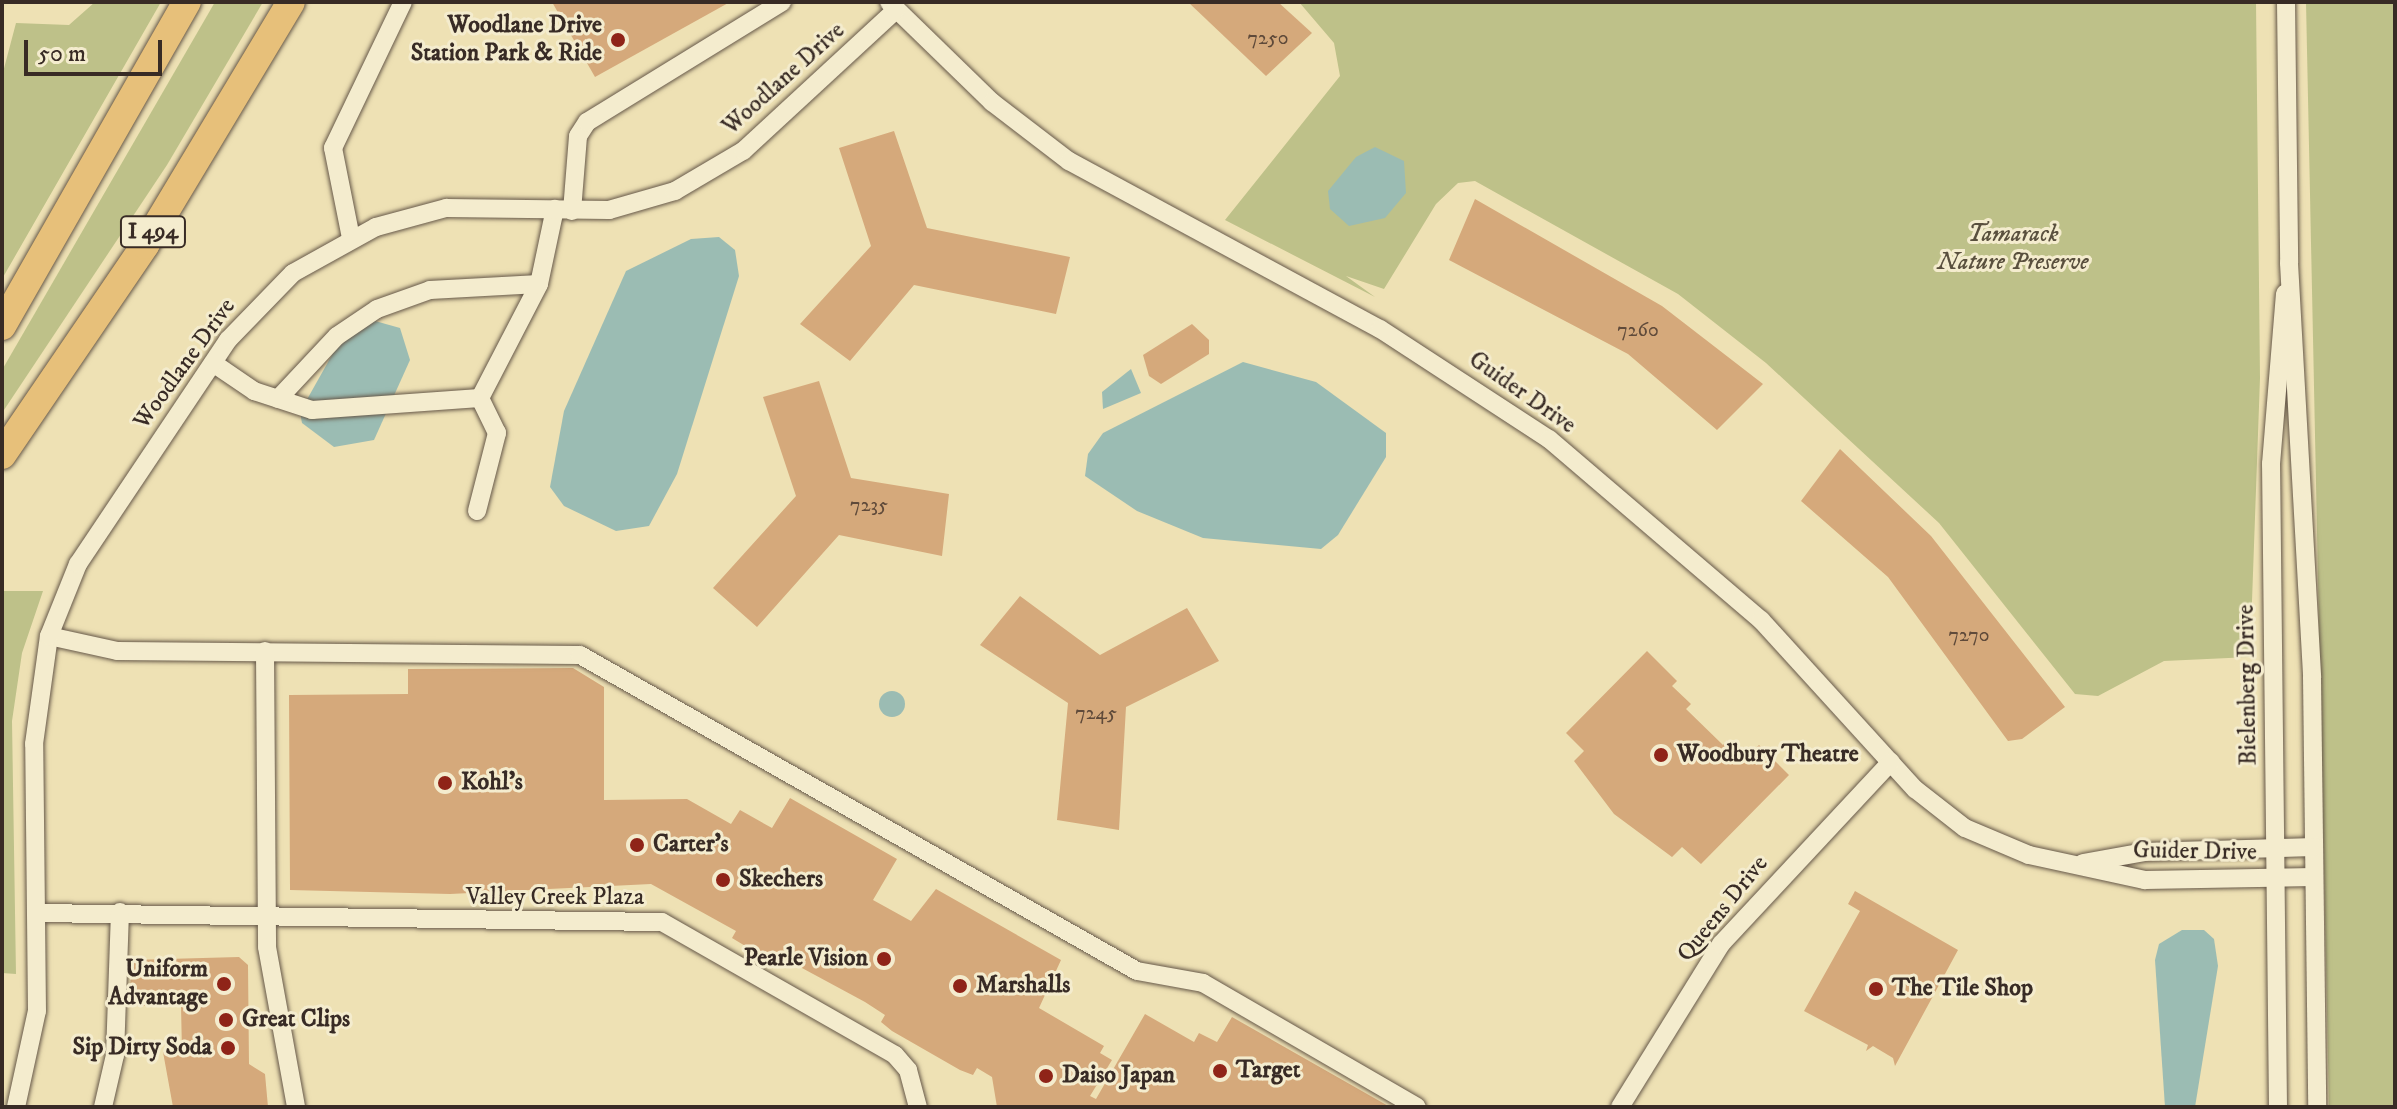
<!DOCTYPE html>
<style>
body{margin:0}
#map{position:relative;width:2397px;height:1109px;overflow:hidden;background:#eee1b4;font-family:"IM FELL DW Pica",serif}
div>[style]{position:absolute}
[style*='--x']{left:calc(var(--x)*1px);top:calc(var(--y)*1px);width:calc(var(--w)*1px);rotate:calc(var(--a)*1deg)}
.green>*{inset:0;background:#bec189}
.water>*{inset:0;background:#9bbcb3}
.round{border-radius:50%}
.building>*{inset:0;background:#d5a97b}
.roads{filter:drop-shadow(0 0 2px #665849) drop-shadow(0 0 2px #665849)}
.minor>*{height:18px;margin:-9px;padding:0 9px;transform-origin:9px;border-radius:9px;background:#f4ecce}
.highway>*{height:28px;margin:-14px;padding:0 14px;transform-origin:14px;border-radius:14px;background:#e7c07a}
.dots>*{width:22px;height:22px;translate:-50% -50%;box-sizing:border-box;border:4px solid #f4ecce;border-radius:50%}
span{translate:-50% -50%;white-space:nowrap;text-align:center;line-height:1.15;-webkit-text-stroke:6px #f4ecce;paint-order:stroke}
.number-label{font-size:20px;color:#5f4a3a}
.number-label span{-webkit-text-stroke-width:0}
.shield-label span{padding:2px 6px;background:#f4ecce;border:2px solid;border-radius:6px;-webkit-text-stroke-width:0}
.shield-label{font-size:22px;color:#382b25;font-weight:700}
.poi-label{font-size:24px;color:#382b25;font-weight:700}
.right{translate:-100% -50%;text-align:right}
.left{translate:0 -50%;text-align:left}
.street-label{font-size:24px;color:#382b25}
.park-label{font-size:24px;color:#5a503e;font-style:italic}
.frame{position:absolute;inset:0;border:4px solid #382b25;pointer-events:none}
.scale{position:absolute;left:24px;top:40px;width:138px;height:36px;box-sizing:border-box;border:4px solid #382b25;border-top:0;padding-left:10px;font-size:24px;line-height:28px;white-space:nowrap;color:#382b25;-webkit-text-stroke:6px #f4ecce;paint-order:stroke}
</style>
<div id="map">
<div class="green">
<i style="clip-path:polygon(95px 2px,161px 2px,2px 279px,2px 76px,16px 23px,69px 25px)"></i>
<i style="clip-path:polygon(215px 2px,263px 2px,167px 165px,2px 413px,2px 370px)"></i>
<i style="clip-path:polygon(1299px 2px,2256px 2px,2260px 378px,2250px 657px,2164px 661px,2098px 696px,2075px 694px,1939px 523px,1766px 363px,1678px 294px,1475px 181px,1458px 183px,1436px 204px,1384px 289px,1346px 276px,1375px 297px,1225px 220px,1340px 76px,1334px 43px)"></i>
<i style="clip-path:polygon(2306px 2px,2395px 2px,2395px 1107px,2329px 1107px)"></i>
<i style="clip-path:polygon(2px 591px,43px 591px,22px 653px,12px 721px,16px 974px,2px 973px)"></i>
</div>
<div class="water">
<i style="clip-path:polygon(1375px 147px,1404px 161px,1406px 193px,1385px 218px,1349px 226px,1330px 209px,1328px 191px,1356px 157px)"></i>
<i style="clip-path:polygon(719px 237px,735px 250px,739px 276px,677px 474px,649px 526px,616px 531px,564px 506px,550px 487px,564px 411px,626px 271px,691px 239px)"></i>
<i style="clip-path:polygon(368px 319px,400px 328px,410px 360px,374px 440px,334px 447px,302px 423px,300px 412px,337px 346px)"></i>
<i style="clip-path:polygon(1243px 362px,1316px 382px,1386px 433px,1386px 457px,1338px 535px,1321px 549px,1203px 538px,1137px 511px,1085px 476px,1088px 454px,1103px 433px)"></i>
<i style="clip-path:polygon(1131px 369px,1141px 393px,1103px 409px,1102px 392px)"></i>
<i class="round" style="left:879px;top:691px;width:26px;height:26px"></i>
<i style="clip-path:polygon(2182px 930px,2204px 930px,2214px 939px,2218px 966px,2195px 1107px,2165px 1107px,2155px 960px,2159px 944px)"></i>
</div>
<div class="building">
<i style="clip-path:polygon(552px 2px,730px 2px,595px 77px)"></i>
<i style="clip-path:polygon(1188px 2px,1278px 2px,1312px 33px,1266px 76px)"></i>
<i style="clip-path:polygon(894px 131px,927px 228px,1070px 257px,1056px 314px,914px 285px,850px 361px,800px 324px,871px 246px,839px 148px)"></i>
<i style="clip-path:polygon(1475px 199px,1662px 306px,1763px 384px,1717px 430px,1628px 354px,1449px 260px)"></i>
<i style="clip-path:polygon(1192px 324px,1209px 340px,1209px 354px,1161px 384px,1149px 376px,1143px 355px)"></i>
<i style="clip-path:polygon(819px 381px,851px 478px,949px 494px,942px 556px,839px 535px,757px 627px,713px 588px,796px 496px,763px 397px)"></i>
<i style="clip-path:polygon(1840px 449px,1931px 536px,2065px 707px,2022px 739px,2008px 741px,1888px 577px,1801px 501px)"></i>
<i style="clip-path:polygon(1020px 596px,1100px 655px,1187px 608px,1219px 661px,1126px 707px,1119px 830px,1057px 820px,1068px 703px,980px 645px)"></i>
<i style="clip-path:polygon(1647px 651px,1677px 681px,1672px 686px,1691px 704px,1686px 709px,1723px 745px,1727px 740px,1746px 758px,1759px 745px,1789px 775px,1701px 864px,1682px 847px,1672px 857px,1614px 814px,1574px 761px,1584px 751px,1566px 733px)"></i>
<i style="clip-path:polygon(573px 668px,604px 687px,604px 800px,687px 799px,731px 824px,740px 810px,772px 828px,790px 798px,897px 859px,873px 900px,911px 921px,936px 889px,1061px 960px,1039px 1008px,1104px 1046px,1100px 1053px,1112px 1060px,1090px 1096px,1096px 1099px,1145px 1014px,1194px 1042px,1199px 1033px,1217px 1042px,1232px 1017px,1390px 1107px,997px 1107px,992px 1077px,977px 1068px,973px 1075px,960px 1070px,892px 1031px,881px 1022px,885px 1015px,865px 1002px,789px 961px,786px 968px,782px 961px,777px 965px,732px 938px,736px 931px,651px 884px,450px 894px,290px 890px,289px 695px,408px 694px,408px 669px)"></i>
<i style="clip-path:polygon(1855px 891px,1958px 950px,1895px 1066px,1893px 1058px,1873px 1046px,1866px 1051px,1868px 1045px,1804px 1011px,1860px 911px,1848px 904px)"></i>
<i style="clip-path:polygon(239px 957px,248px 965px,249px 1064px,265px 1074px,268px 1107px,173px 1107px,163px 1052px,182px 1052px,181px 1006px,131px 1006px,130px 960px)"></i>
</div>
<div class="roads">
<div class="minor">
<i style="--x:889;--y:2;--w:144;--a:44.2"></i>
<i style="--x:992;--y:102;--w:97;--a:37.5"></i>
<i style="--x:1069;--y:161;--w:353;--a:28.4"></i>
<i style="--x:1380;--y:329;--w:202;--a:33.1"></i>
<i style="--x:1549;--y:439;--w:279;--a:40.5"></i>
<i style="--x:1761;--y:620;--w:229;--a:47.7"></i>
<i style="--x:1915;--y:789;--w:63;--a:38"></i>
<i style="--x:1965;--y:828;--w:69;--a:22.9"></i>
<i style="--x:2029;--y:855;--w:119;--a:12.2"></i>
<i style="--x:2145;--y:880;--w:169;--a:-1"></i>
<i style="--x:2286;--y:2;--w:261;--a:89.3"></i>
<i style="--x:2289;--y:263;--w:415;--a:86.8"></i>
<i style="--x:2312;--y:677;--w:430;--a:89.3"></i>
<i style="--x:572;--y:211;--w:75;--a:-85.4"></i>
<i style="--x:578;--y:136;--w:17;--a:-57"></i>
<i style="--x:587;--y:122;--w:229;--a:-31.6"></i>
<i style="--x:351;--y:238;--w:92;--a:-101.3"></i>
<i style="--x:333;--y:148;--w:162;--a:-64.4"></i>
<i style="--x:213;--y:363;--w:50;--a:34.3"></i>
<i style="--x:254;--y:391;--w:61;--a:18.1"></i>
<i style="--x:312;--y:410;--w:168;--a:-4.1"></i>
<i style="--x:480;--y:398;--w:128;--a:-62.6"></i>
<i style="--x:539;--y:284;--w:77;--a:-78"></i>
<i style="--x:278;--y:399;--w:86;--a:-46.9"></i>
<i style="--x:337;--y:336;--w:48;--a:-34"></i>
<i style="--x:377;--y:309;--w:56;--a:-19.7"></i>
<i style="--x:430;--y:290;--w:109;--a:-3.2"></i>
<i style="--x:477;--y:511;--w:81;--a:-75.6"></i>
<i style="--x:497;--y:433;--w:39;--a:-116"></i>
<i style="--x:49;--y:636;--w:70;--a:12.4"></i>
<i style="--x:117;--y:651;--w:463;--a:0.5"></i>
<i style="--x:580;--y:655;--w:640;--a:29.57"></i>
<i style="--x:1137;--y:971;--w:67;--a:10.3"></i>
<i style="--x:1203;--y:983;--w:247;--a:30.1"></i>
<i style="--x:265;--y:651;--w:296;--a:89.6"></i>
<i style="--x:267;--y:947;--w:163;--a:79.7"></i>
<i style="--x:2083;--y:863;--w:62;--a:-10.2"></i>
<i style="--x:2144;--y:852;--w:170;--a:-1.7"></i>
<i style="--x:37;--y:913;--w:625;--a:0.83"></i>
<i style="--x:662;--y:922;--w:268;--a:29.7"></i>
<i style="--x:895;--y:1055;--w:20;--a:49"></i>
<i style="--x:908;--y:1070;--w:38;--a:75"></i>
<i style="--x:16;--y:1107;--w:98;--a:-77.7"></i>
<i style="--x:37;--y:1011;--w:267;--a:-90.6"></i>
<i style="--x:34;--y:744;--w:109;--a:-82.1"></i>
<i style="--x:49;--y:636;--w:78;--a:-68.1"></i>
<i style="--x:78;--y:564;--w:270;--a:-56.2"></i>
<i style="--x:228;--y:340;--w:93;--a:-45.9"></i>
<i style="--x:293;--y:273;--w:95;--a:-29"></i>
<i style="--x:376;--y:227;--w:73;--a:-15.2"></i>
<i style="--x:446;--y:208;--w:163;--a:0.7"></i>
<i style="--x:609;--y:210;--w:69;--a:-16.1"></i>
<i style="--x:675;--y:191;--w:79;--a:-30.5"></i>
<i style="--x:743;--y:151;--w:208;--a:-42.7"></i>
<i style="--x:103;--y:1107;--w:53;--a:-77"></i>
<i style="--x:115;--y:1055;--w:143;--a:-88"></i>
<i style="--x:1620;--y:1107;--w:192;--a:-58.2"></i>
<i style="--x:1721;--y:944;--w:249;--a:-47"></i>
<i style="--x:2278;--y:1107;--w:643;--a:-90.62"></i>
<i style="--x:2271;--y:464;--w:171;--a:-85.3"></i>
</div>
<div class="highway">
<i style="--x:2;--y:326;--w:373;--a:-60.3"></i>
<i style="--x:2;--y:455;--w:254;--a:-55.7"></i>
<i style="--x:145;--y:245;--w:283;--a:-59"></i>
</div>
</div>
<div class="dots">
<i style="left:618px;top:40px;background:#8f2418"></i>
<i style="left:1661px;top:755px;background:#8f2418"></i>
<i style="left:445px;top:783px;background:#8f2418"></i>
<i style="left:637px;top:845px;background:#8f2418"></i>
<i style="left:723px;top:880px;background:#8f2418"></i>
<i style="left:884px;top:959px;background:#8f2418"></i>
<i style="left:224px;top:984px;background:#8f2418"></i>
<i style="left:960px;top:986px;background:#8f2418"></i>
<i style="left:1876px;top:989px;background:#8f2418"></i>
<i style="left:226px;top:1020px;background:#8f2418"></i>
<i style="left:228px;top:1048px;background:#8f2418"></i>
<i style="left:1220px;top:1071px;background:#8f2418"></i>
<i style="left:1046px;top:1076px;background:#8f2418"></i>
</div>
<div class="number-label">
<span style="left:1268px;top:38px">7250</span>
<span style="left:1638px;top:330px">7260</span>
<span style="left:869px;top:505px">7235</span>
<span style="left:1969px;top:635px">7270</span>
<span style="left:1096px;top:713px">7245</span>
</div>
<div class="shield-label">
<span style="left:153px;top:232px">I 494</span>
</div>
<div class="poi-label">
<span class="right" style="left:602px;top:40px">Woodlane Drive<br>Station Park &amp; Ride</span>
<span class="left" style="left:1677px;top:755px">Woodbury Theatre</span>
<span class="left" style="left:461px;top:783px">Kohl's</span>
<span class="left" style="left:653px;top:845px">Carter's</span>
<span class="left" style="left:739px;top:880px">Skechers</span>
<span class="right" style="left:868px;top:959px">Pearle Vision</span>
<span class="right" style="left:208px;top:984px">Uniform<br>Advantage</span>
<span class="left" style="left:976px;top:986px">Marshalls</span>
<span class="left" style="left:1892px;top:989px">The Tile Shop</span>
<span class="left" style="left:242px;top:1020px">Great Clips</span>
<span class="right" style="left:212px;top:1048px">Sip Dirty Soda</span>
<span class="left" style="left:1236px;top:1071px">Target</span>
<span class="left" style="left:1062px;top:1076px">Daiso Japan</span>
</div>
<div class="street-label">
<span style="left:784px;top:79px;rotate:-42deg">Woodlane Drive</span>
<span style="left:185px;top:364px;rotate:-54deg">Woodlane Drive</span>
<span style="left:1522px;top:393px;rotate:35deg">Guider Drive</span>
<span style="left:2248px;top:685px;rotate:-91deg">Bielenberg Drive</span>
<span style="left:2195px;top:852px;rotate:1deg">Guider Drive</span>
<span style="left:555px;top:898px">Valley Creek Plaza</span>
<span style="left:1723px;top:909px;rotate:-51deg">Queens Drive</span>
</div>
<div class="park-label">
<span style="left:2013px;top:249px">Tamarack<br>Nature Preserve</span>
</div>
<div class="frame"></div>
<div class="scale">50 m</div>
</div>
